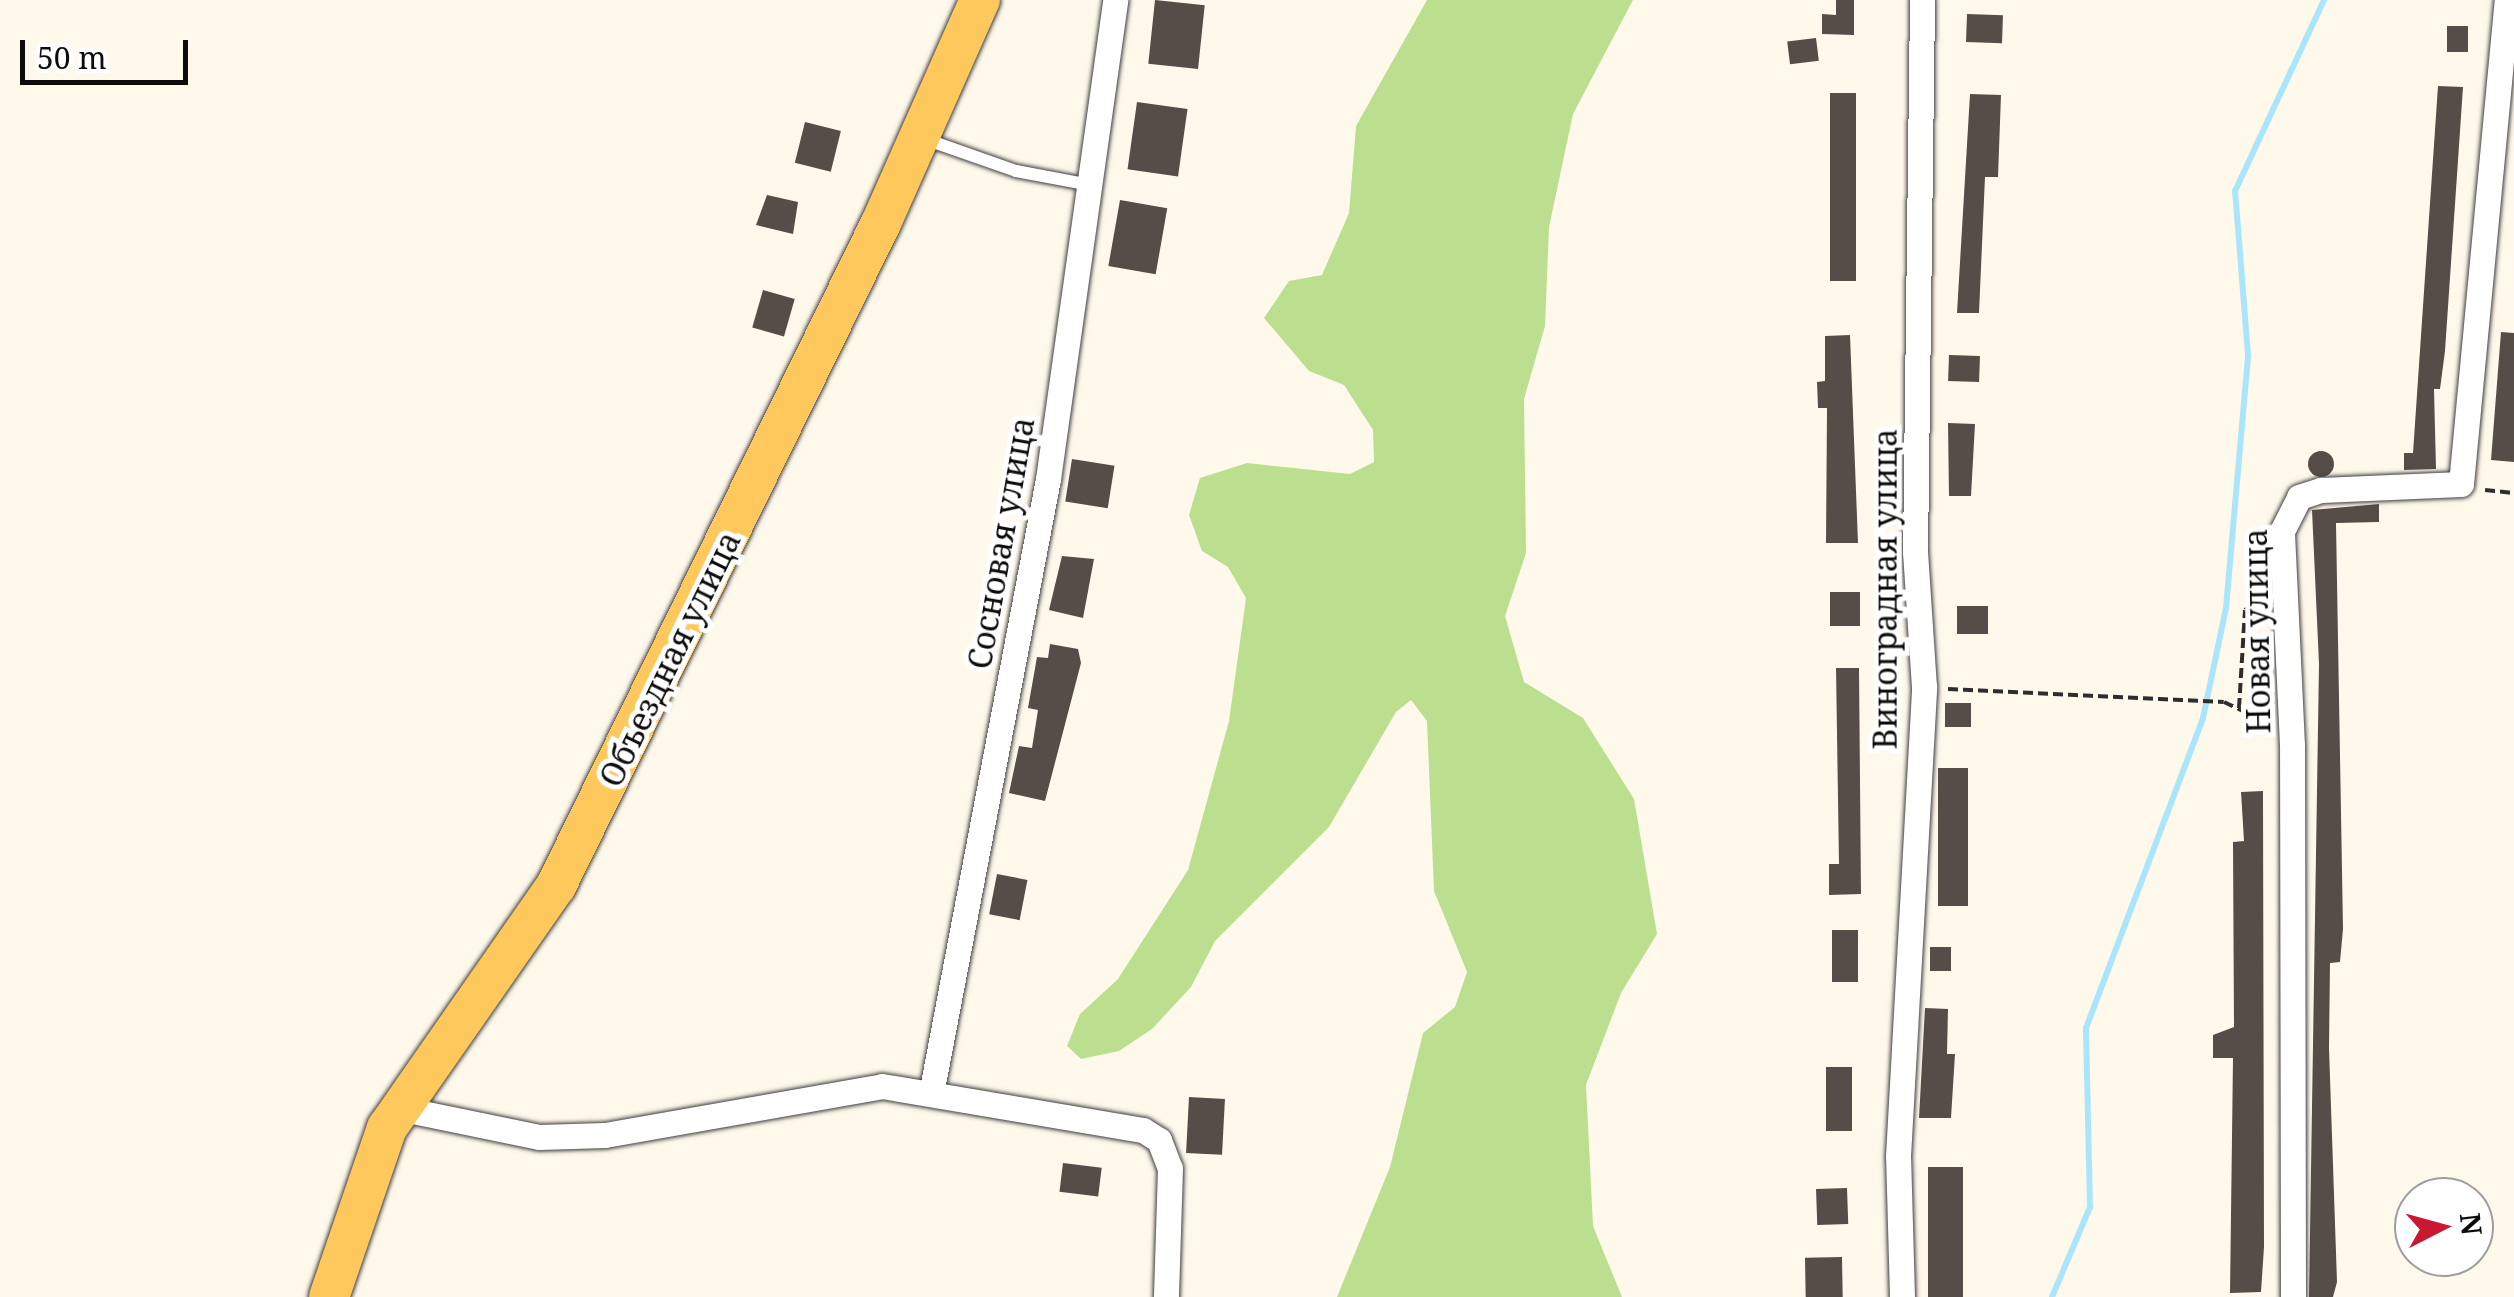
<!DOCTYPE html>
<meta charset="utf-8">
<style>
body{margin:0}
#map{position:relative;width:2514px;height:1297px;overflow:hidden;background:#fff9ec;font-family:"Noto Serif",serif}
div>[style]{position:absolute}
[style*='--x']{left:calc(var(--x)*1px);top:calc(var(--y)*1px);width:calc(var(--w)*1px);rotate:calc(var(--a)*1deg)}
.forest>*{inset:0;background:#bbdf8f}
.stream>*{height:6px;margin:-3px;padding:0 3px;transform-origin:3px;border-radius:3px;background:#abe5fc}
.building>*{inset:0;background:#564c48;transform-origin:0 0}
.round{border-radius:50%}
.path>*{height:4px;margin-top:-2px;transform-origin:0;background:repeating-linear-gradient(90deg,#2e2e2e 0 10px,transparent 0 15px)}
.roads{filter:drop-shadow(0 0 2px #3f3f3f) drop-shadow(0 0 2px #3f3f3f)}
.service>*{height:12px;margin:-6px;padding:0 6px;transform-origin:6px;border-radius:6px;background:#fff}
.minor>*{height:25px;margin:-12.5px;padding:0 12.5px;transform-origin:12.5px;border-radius:12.5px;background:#fff}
.primary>*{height:40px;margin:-20px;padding:0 20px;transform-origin:20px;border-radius:20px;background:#ffc85c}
span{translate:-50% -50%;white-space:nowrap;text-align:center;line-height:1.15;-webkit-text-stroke:10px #fff;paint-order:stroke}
.street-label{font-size:32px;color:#0c0c0c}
.north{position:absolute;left:2394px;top:1177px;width:100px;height:100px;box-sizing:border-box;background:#fff;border:2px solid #9e9e9e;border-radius:50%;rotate:84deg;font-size:28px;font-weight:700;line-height:40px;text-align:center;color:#0c0c0c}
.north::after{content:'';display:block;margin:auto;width:35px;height:45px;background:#c91831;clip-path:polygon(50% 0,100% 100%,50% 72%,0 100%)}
.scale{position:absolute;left:20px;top:40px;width:168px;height:45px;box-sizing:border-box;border:5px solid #0c0c0c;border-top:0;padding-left:12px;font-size:30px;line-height:35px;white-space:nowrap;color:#0c0c0c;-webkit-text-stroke:8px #fff;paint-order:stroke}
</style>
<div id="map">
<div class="forest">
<i style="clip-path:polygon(1427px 0,1633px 0,1573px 114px,1549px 227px,1545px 326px,1524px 399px,1526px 553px,1505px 616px,1524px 682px,1583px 718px,1634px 799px,1657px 934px,1621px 993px,1586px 1085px,1593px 1226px,1622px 1297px,1337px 1297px,1390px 1167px,1423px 1033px,1455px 1007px,1467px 972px,1434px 891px,1427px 721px,1411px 700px,1396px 712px,1329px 827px,1215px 941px,1191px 987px,1152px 1029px,1119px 1051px,1081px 1059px,1067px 1046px,1080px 1014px,1118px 979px,1188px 870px,1229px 721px,1246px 598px,1228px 567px,1202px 551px,1189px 515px,1200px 478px,1247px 463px,1350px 474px,1374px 462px,1373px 430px,1344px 385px,1309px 371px,1264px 318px,1289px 281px,1322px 275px,1349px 213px,1356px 126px)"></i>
</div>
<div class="stream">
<i style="--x:2052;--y:1297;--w:98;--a:-67.1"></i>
<i style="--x:2090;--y:1207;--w:179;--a:-91.3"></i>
<i style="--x:2086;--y:1028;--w:331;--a:-69.3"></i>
<i style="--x:2203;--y:718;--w:112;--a:-78.2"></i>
<i style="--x:2226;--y:608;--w:254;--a:-85"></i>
<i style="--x:2248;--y:355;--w:165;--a:-94.5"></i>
<i style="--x:2235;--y:191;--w:211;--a:-65"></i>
</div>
<div class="building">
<i style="left:1155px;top:0;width:50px;height:64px;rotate:6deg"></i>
<i style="clip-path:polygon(1836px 0,1854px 0,1854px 35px,1822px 34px,1822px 14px,1836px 15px)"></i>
<i style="left:1967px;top:14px;width:36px;height:28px;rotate:2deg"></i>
<i style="left:2447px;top:26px;width:21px;height:26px"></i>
<i style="left:1816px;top:38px;width:23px;height:29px;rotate:83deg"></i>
<i style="clip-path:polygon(2438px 86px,2463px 87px,2445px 351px,2440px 389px,2434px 389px,2436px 469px,2404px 470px,2404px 453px,2413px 453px)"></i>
<i style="left:1830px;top:93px;width:26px;height:188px"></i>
<i style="clip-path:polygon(1970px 94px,2001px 95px,1998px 177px,1985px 177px,1979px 313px,1957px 313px)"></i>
<i style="left:1137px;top:102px;width:51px;height:68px;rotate:8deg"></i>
<i style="left:805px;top:122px;width:37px;height:42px;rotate:14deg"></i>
<i style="clip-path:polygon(767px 195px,798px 202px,793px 234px,756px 225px)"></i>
<i style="left:1120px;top:200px;width:48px;height:67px;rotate:10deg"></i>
<i style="left:763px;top:290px;width:33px;height:39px;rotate:16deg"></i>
<i style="clip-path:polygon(2501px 332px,2514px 333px,2514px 462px,2491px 460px)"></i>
<i style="clip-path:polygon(1850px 335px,1858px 543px,1826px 543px,1827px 408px,1818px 408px,1817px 382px,1825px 381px,1825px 336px)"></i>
<i style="left:1949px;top:355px;width:31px;height:26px;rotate:2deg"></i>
<i style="clip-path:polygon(1948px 423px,1975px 424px,1971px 496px,1949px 496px)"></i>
<i class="round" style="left:2308px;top:451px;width:26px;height:26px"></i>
<i style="left:1072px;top:459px;width:43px;height:43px;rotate:9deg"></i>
<i style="clip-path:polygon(2379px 504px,2379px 522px,2336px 523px,2343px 929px,2340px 962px,2330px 963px,2329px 1048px,2337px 1282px,2333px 1297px,2309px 1297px,2319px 664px,2312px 510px)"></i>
<i style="clip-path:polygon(1062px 556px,1094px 559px,1083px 618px,1049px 610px)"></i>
<i style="left:1830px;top:592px;width:30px;height:34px"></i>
<i style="left:1957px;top:606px;width:31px;height:28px"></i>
<i style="clip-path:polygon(1050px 644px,1078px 649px,1081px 663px,1045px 801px,1009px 793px,1019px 746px,1032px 748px,1038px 710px,1028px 708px,1037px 657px,1048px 658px)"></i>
<i style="clip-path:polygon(1836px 668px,1859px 668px,1861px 894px,1829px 895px,1829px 864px,1839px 864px)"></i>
<i style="left:1945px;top:703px;width:26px;height:24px"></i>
<i style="left:1938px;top:768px;width:30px;height:138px"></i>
<i style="clip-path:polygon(2263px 791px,2264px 1247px,2261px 1292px,2230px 1293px,2233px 1058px,2213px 1058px,2213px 1035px,2234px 1027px,2233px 842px,2244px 841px,2241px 792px)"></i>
<i style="left:997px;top:874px;width:31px;height:41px;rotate:11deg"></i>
<i style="left:1832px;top:930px;width:26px;height:52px"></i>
<i style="left:1930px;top:947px;width:21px;height:24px"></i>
<i style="clip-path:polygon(1925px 1008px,1948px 1009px,1947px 1054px,1955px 1054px,1951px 1118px,1919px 1118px)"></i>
<i style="left:1826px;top:1067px;width:26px;height:64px"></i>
<i style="left:1189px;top:1097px;width:36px;height:56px;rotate:3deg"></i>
<i style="left:1063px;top:1163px;width:39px;height:29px;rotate:7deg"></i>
<i style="left:1928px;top:1167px;width:35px;height:130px"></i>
<i style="left:1847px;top:1188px;width:36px;height:31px;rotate:88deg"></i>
<i style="left:1842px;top:1257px;width:40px;height:37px;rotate:89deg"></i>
</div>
<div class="path">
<i style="--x:2485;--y:490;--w:29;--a:6"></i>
<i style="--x:1948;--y:689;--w:276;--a:2.7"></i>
<i style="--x:2224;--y:702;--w:49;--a:25.5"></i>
<i style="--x:2239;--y:708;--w:98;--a:-86.5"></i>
<i style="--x:2245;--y:610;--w:21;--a:-41"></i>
</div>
<div class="roads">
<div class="service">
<i style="--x:922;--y:138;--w:100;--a:19.3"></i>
<i style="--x:1016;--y:171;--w:75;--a:10.7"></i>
</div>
<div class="minor">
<i style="--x:931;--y:1094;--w:626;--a:-79.23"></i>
<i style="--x:1048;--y:479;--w:484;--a:-82"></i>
<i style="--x:398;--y:1108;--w:144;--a:11.6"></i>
<i style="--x:539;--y:1137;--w:66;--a:-1.7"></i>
<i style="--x:605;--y:1135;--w:281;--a:-10"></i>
<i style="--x:882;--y:1086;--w:265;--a:9.6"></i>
<i style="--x:1143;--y:1130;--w:19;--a:32"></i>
<i style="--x:1159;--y:1140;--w:30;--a:69"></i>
<i style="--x:1170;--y:1168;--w:129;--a:91.8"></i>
<i style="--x:1902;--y:1297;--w:141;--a:-91.6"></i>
<i style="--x:1898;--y:1156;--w:470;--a:-86.8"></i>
<i style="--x:1924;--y:687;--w:135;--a:-93.8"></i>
<i style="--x:1915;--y:552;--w:552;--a:-89.27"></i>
<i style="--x:2293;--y:1297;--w:552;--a:-90.1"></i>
<i style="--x:2292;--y:745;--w:214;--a:-92.7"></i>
<i style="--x:2282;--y:531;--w:38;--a:-63"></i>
<i style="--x:2299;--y:497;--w:23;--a:-18"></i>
<i style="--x:2321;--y:490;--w:140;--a:-2.5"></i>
<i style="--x:2461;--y:484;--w:486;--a:-84.6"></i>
</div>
<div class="primary">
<i style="--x:329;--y:1297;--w:179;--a:-71.1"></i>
<i style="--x:387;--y:1128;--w:295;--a:-55.1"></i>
<i style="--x:556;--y:886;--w:738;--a:-63.89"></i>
<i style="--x:881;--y:223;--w:244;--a:-66.1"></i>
</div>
</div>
<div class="street-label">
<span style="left:1001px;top:543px;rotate:-80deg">Сосновая улица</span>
<span style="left:1885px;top:589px;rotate:-90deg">Виноградная улица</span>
<span style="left:2257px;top:631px;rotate:-91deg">Новая улица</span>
<span style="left:670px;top:659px;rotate:-64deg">Объездная улица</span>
</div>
<div class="north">N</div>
<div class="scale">50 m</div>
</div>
